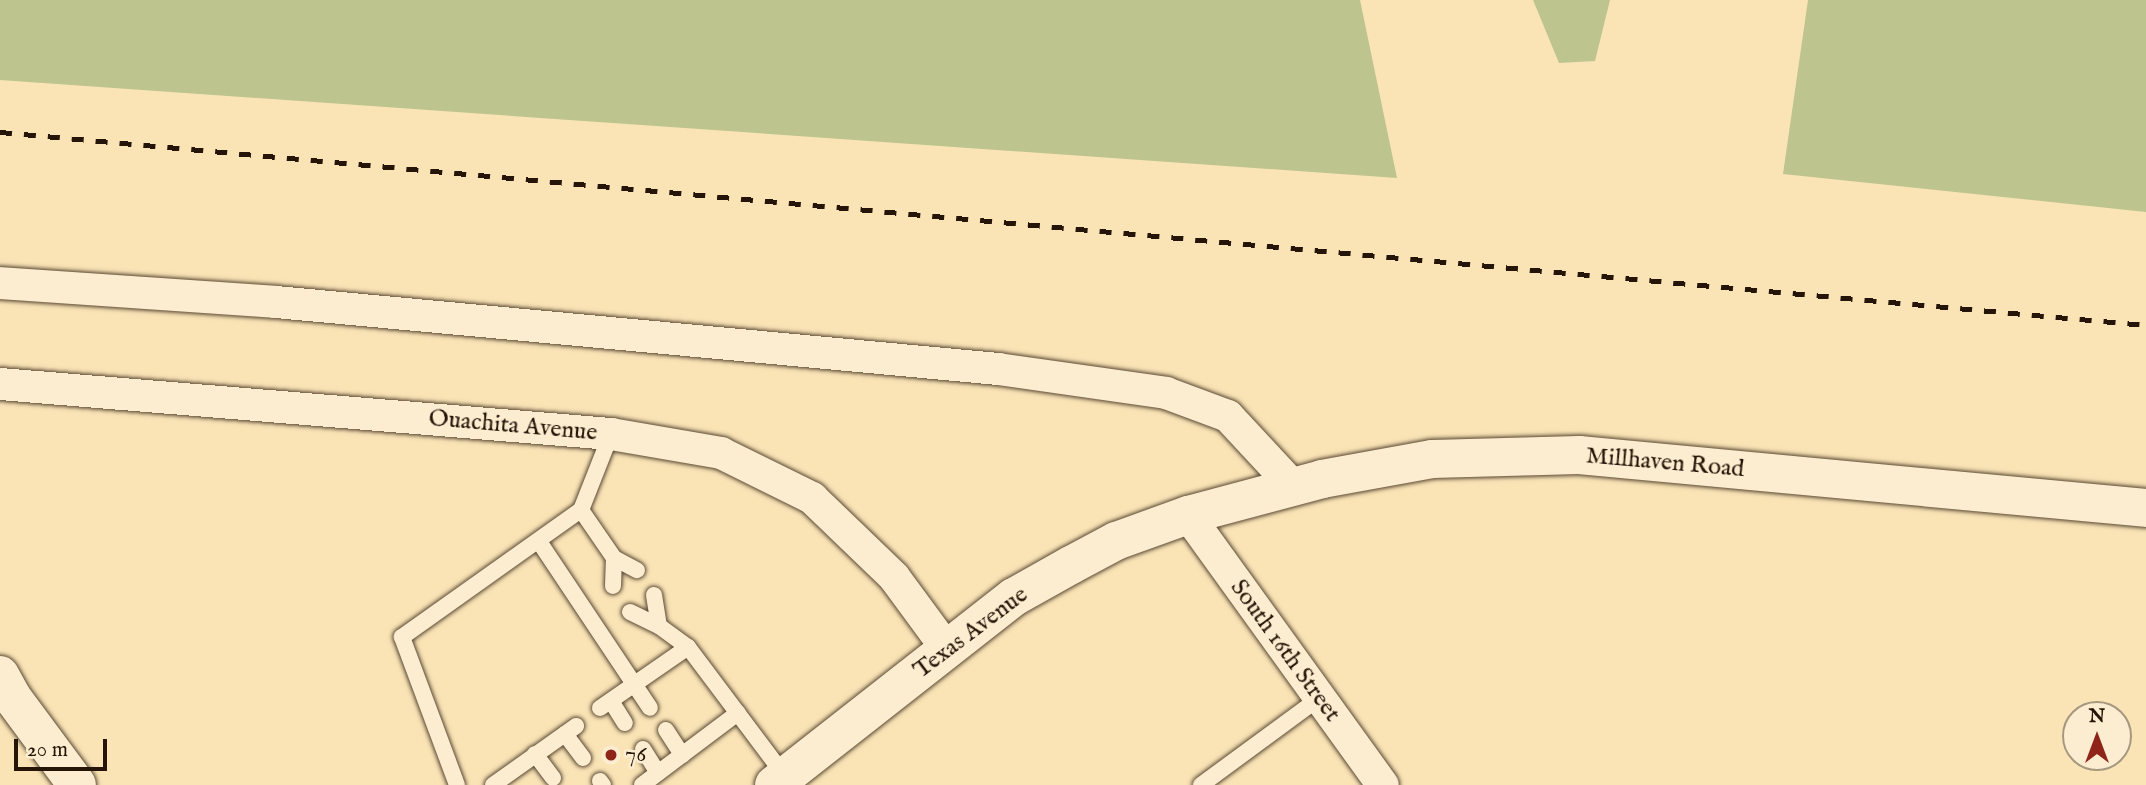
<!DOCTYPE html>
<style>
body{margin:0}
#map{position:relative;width:2146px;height:785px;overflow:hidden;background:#fae4b6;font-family:"IM FELL English",serif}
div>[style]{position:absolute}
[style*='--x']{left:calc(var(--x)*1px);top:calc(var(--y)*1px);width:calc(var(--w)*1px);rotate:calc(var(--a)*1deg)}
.green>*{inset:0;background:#bdc48e}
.roads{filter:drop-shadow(0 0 2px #5a4934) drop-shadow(0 0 2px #5a4934)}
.lane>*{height:16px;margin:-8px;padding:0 8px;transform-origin:8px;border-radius:8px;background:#fcedd0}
.street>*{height:32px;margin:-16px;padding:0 16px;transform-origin:16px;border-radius:16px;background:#fcedd0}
.secondary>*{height:38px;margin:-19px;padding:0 19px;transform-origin:19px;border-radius:19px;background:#fcedd0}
.rail>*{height:5px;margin-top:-2.5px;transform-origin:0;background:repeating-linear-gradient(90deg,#251508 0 12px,transparent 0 24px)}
.dots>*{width:19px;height:19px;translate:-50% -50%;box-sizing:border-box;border:4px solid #fcedd0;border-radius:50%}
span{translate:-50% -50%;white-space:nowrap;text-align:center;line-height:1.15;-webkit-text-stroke:5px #fcedd0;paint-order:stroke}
.street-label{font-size:24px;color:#251508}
.poi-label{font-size:24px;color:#251508}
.left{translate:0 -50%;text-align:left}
.north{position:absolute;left:2062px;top:701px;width:70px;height:70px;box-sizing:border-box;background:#fcedd0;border:2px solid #a69780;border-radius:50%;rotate:0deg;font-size:19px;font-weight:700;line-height:28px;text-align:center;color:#251508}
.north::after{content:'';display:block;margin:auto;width:24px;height:32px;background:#8f2418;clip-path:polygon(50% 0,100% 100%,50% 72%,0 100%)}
.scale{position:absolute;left:14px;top:739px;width:93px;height:32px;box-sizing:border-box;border:4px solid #251508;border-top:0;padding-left:9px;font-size:21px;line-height:24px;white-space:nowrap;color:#251508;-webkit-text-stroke:5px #fcedd0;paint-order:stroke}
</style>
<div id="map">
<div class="green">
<i style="clip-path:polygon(0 0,1360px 0,1397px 178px,0 80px)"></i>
<i style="clip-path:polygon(1533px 0,1610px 0,1595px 61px,1559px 63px)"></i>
<i style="clip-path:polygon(1808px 0,2146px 0,2146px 212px,1783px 174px)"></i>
</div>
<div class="roads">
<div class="lane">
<i style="--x:581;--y:510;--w:58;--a:55.5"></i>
<i style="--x:614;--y:558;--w:26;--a:28"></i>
<i style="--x:540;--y:543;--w:198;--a:56.3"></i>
<i style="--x:613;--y:586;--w:28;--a:-88"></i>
<i style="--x:654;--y:595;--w:31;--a:81"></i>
<i style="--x:659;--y:626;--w:36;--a:36"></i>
<i style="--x:630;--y:612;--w:32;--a:26"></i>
<i style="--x:611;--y:701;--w:26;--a:58"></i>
<i style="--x:600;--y:708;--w:107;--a:-34.7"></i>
<i style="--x:688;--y:647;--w:161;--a:53.1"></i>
<i style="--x:666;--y:730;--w:30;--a:57"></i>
<i style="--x:565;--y:734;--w:30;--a:53"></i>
<i style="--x:643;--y:749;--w:28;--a:58"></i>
<i style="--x:535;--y:754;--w:30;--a:53"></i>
<i style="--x:600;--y:781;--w:5;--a:53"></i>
<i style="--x:457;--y:785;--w:158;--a:-110.4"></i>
<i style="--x:402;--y:637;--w:219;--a:-35.4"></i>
<i style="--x:581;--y:510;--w:82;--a:-68.5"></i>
<i style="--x:493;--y:785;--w:102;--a:-35.4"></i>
<i style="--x:642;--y:785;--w:120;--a:-36.9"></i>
<i style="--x:1201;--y:785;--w:145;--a:-36.3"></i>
</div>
<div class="street">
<i style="--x:0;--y:283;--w:277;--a:3.9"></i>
<i style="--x:276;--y:302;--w:725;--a:5.3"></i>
<i style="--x:998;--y:369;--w:170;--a:8.1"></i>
<i style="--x:1166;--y:393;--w:66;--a:20.4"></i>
<i style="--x:1228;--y:416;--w:96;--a:47.1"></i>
<i style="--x:0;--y:384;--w:613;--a:4.68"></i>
<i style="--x:611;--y:434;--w:112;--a:9.8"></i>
<i style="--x:721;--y:453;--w:102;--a:26.3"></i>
<i style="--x:812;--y:498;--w:114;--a:43.9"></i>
<i style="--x:894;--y:577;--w:89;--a:53.6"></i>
<i style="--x:1188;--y:515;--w:333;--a:54.2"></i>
</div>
<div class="secondary">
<i style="--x:0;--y:675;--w:25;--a:61"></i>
<i style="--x:12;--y:697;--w:109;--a:53.5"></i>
<i style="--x:774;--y:785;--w:305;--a:-38.1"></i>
<i style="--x:1014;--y:597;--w:65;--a:-29.3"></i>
<i style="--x:1071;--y:565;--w:51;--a:-28.1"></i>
<i style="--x:1116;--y:541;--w:77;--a:-19.9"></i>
<i style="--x:1188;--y:515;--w:139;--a:-15"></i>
<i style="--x:1322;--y:479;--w:112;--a:-10.3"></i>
<i style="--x:1432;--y:459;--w:147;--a:-1.6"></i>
<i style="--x:1579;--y:455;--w:569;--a:5.34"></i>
</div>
</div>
<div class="rail">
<i style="--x:0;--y:132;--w:2155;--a:5.14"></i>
</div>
<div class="dots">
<i style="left:611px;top:755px;background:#8f2418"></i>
</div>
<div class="street-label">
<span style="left:513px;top:426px;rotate:5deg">Ouachita Avenue</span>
<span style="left:1665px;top:463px;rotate:5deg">Millhaven Road</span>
<span style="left:971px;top:633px;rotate:-37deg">Texas Avenue</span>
<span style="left:1285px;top:651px;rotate:54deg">South 16th Street</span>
</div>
<div class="poi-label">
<span class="left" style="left:625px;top:755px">76</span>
</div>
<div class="north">N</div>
<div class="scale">20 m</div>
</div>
